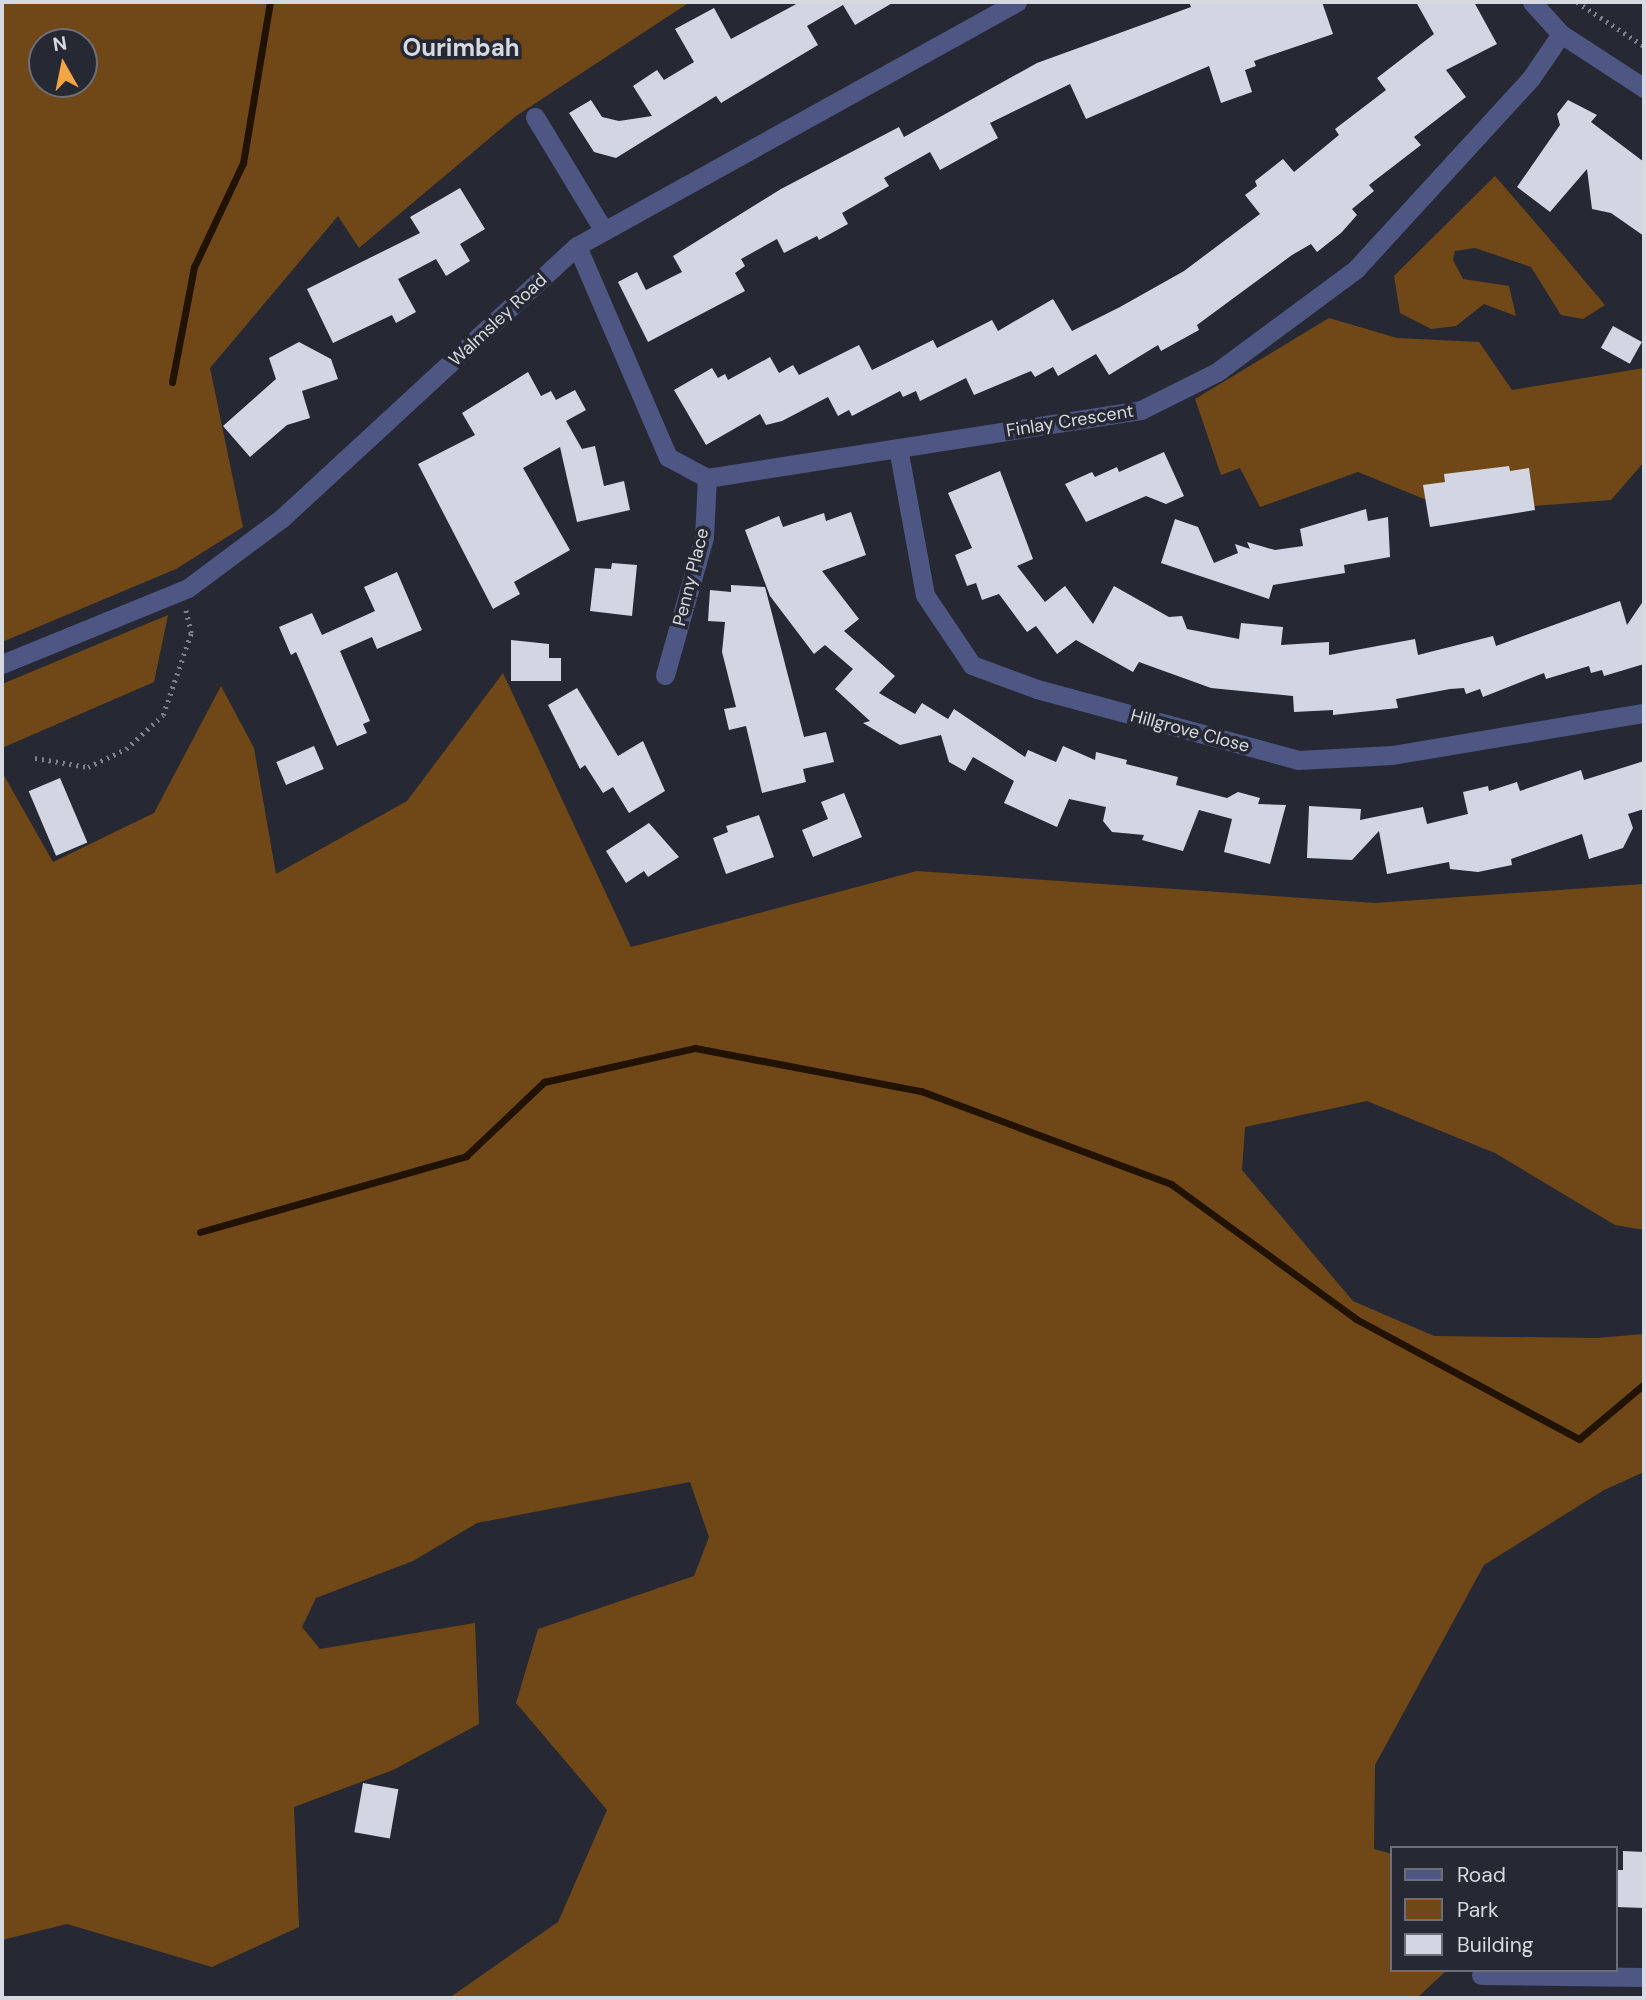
<!DOCTYPE html>
<style>
body{margin:0}
#map{position:relative;width:1646px;height:2000px;overflow:hidden;background:#262933;font-family:"DM Sans",sans-serif}
div>[style]{position:absolute}
[style*='--x']{left:calc(var(--x)*1px);top:calc(var(--y)*1px);width:calc(var(--w)*1px);rotate:calc(var(--a)*1deg)}
.green>*{inset:0;background:#704817}
.stream>*{height:7px;margin:-3.5px;padding:0 3.5px;transform-origin:3.5px;border-radius:3.5px;background:#221201}
.building>*{inset:0;background:#d2d6e3;transform-origin:0 0}
.path>*{height:4.5px;margin-top:-2.25px;transform-origin:0;background:repeating-linear-gradient(90deg,#7f818a 0 2px,transparent 0 7px)}
.minor>*{height:19px;margin:-9.5px;padding:0 9.5px;transform-origin:9.5px;border-radius:9.5px;background:#4e5684}
.tertiary>*{height:19px;margin:-9.5px;padding:0 9.5px;transform-origin:9.5px;border-radius:9.5px;background:#4e5684}
span{translate:-50% -50%;white-space:nowrap;text-align:center;line-height:1.15;-webkit-text-stroke:7px #262933;paint-order:stroke}
.street-label{font-size:18px;color:#d7d9e0}
.district-label{font-size:24px;color:#d7d9e0;font-weight:700}
.frame{position:absolute;inset:0;border:4px solid #d7d9e0;pointer-events:none}
.legend{position:absolute;left:1390px;top:1846px;width:228px;height:126px;box-sizing:border-box;background:#262933;border:2px solid #6d6f78;margin:0;padding:9px 12px;list-style:none;font-size:21px;color:#d7d9e0}
.legend li{display:flex;align-items:center;gap:14px;height:35px}
.legend b{width:35px;border:2px solid #6d6f78}
.north{position:absolute;left:28px;top:28px;width:70px;height:70px;box-sizing:border-box;background:#262933;border:2px solid #6d6f78;border-radius:50%;rotate:351deg;font-size:19px;font-weight:700;line-height:28px;text-align:center;color:#d7d9e0}
.north::after{content:'';display:block;margin:auto;width:24px;height:32px;background:#f3a443;clip-path:polygon(50% 0,100% 100%,50% 72%,0 100%)}
</style>
<div id="map">
<div class="green">
<i style="clip-path:polygon(evenodd,2px 2px,690px 2px,516px 116px,359px 248px,338px 216px,210px 368px,243px 527px,176px 569px,2px 642px,2px 2px,84px 42px,84px 84px,42px 84px,42px 42px,84px 42px)"></i>
<i style="clip-path:polygon(1495px 176px,1546px 235px,1605px 305px,1583px 319px,1561px 315px,1531px 267px,1475px 248px,1455px 251px,1453px 260px,1463px 279px,1509px 286px,1516px 316px,1484px 304px,1456px 326px,1431px 329px,1400px 313px,1394px 276px)"></i>
<i style="clip-path:polygon(1329px 318px,1397px 338px,1479px 342px,1512px 390px,1644px 368px,1644px 462px,1611px 500px,1456px 512px,1358px 472px,1260px 507px,1240px 468px,1221px 475px,1195px 399px)"></i>
<i style="clip-path:polygon(168px 615px,154px 682px,2px 748px,2px 684px)"></i>
<i style="clip-path:polygon(503px 673px,631px 947px,917px 871px,1375px 903px,1644px 884px,1644px 1230px,1615px 1225px,1495px 1153px,1367px 1101px,1245px 1127px,1242px 1170px,1353px 1301px,1434px 1336px,1597px 1338px,1644px 1334px,1644px 1472px,1604px 1490px,1484px 1565px,1375px 1765px,1374px 1849px,1392px 1854px,1392px 1970px,1447px 1970px,1417px 1998px,449px 1998px,558px 1922px,607px 1810px,516px 1703px,538px 1629px,694px 1576px,709px 1537px,690px 1482px,477px 1523px,413px 1561px,316px 1598px,302px 1627px,320px 1649px,475px 1623px,479px 1724px,393px 1770px,294px 1807px,299px 1927px,212px 1967px,67px 1924px,2px 1940px,2px 772px,53px 862px,154px 813px,221px 686px,254px 748px,276px 874px,407px 801px)"></i>
</div>
<div class="stream">
<i style="--x:172;--y:382;--w:117;--a:-79.2"></i>
<i style="--x:194;--y:267;--w:115;--a:-64.8"></i>
<i style="--x:243;--y:163;--w:163;--a:-80.5"></i>
<i style="--x:200;--y:1232;--w:277;--a:-15.9"></i>
<i style="--x:466;--y:1156;--w:108;--a:-43.5"></i>
<i style="--x:544;--y:1082;--w:155;--a:-12.7"></i>
<i style="--x:695;--y:1048;--w:230;--a:10.8"></i>
<i style="--x:921;--y:1091;--w:267;--a:20.4"></i>
<i style="--x:1171;--y:1184;--w:229;--a:36.1"></i>
<i style="--x:1356;--y:1319;--w:253;--a:28.3"></i>
<i style="--x:1579;--y:1439;--w:85;--a:-40.2"></i>
</div>
<div class="building">
<i style="clip-path:polygon(800px 2px,894px 2px,855px 25px,843px 5px,807px 26px,818px 45px,721px 103px,716px 96px,616px 158px,594px 152px,569px 113px,591px 100px,602px 117px,619px 121px,652px 116px,633px 86px,657px 70px,664px 80px,694px 62px,675px 29px,714px 8px,731px 39px)"></i>
<i style="clip-path:polygon(1189px 2px,1322px 2px,1333px 34px,1254px 61px,1256px 66px,1245px 70px,1252px 92px,1221px 103px,1209px 66px,1086px 119px,1070px 84px,990px 123px,998px 138px,940px 170px,930px 152px,884px 178px,889px 186px,842px 213px,848px 224px,819px 240px,817px 236px,784px 253px,777px 239px,741px 259px,745px 266px,735px 273px,745px 291px,648px 342px,618px 282px,637px 272px,646px 290px,682px 272px,673px 256px,781px 189px,899px 127px,904px 137px,1037px 63px,1191px 7px)"></i>
<i style="clip-path:polygon(1416px 2px,1474px 2px,1497px 44px,1446px 70px,1466px 97px,1414px 137px,1421px 145px,1369px 185px,1374px 191px,1352px 209px,1357px 215px,1341px 233px,1317px 252px,1311px 244px,1292px 255px,1197px 325px,1199px 330px,1161px 351px,1158px 345px,1109px 375px,1096px 354px,1058px 376px,1053px 367px,1035px 377px,1031px 371px,974px 395px,966px 378px,920px 401px,916px 391px,903px 397px,900px 391px,852px 416px,849px 410px,838px 416px,828px 397px,782px 421px,766px 425px,760px 414px,706px 445px,674px 390px,712px 368px,718px 378px,725px 374px,728px 380px,770px 357px,779px 373px,793px 365px,799px 375px,859px 345px,872px 370px,933px 340px,937px 348px,992px 320px,998px 331px,1053px 299px,1072px 331px,1120px 307px,1184px 271px,1260px 214px,1245px 195px,1257px 186px,1255px 181px,1283px 159px,1294px 172px,1339px 135px,1335px 129px,1386px 90px,1377px 78px,1434px 34px)"></i>
<i style="clip-path:polygon(1568px 100px,1597px 115px,1591px 122px,1644px 162px,1644px 236px,1611px 213px,1592px 209px,1587px 169px,1550px 212px,1517px 187px,1560px 125px,1557px 114px)"></i>
<i style="clip-path:polygon(460px 188px,485px 229px,460px 244px,470px 261px,446px 276px,436px 259px,398px 279px,416px 312px,396px 323px,392px 315px,333px 343px,307px 289px,420px 233px,410px 217px)"></i>
<i style="left:1613px;top:326px;width:33px;height:25px;rotate:29deg"></i>
<i style="clip-path:polygon(299px 342px,331px 359px,338px 379px,302px 391px,310px 418px,287px 425px,250px 457px,223px 426px,276px 379px,269px 358px)"></i>
<i style="clip-path:polygon(528px 372px,541px 396px,551px 391px,556px 400px,575px 390px,586px 410px,566px 421px,582px 449px,595px 446px,604px 486px,624px 481px,630px 510px,577px 522px,560px 447px,523px 468px,570px 550px,514px 582px,520px 594px,493px 609px,418px 464px,475px 435px,462px 413px)"></i>
<i style="clip-path:polygon(1164px 452px,1184px 496px,1166px 504px,1146px 496px,1086px 522px,1065px 484px,1092px 472px,1095px 477px,1117px 467px,1119px 472px)"></i>
<i style="clip-path:polygon(1509px 466px,1510px 471px,1529px 468px,1535px 510px,1430px 527px,1423px 485px,1445px 482px,1444px 474px)"></i>
<i style="clip-path:polygon(1000px 471px,1033px 559px,1017px 566px,1045px 602px,1065px 586px,1093px 624px,1114px 586px,1169px 617px,1182px 616px,1187px 629px,1239px 639px,1241px 623px,1283px 627px,1281px 645px,1329px 642px,1329px 655px,1415px 639px,1418px 655px,1493px 636px,1496px 646px,1620px 601px,1627px 625px,1644px 600px,1644px 664px,1604px 676px,1602px 670px,1591px 673px,1589px 666px,1546px 679px,1544px 673px,1483px 697px,1480px 689px,1466px 694px,1464px 688px,1450px 689px,1396px 699px,1398px 708px,1333px 715px,1333px 710px,1294px 712px,1293px 696px,1211px 688px,1139px 662px,1133px 672px,1076px 640px,1057px 654px,1036px 626px,1027px 632px,999px 594px,982px 600px,976px 583px,967px 586px,955px 555px,972px 548px,948px 493px)"></i>
<i style="clip-path:polygon(1366px 509px,1368px 521px,1388px 517px,1390px 557px,1344px 565px,1345px 573px,1273px 585px,1269px 599px,1161px 563px,1175px 519px,1198px 527px,1214px 563px,1238px 553px,1235px 544px,1250px 549px,1247px 542px,1275px 550px,1303px 546px,1300px 529px)"></i>
<i style="clip-path:polygon(851px 512px,866px 555px,822px 571px,859px 619px,844px 631px,895px 676px,879px 693px,915px 714px,922px 703px,948px 719px,954px 709px,1025px 757px,1028px 750px,1056px 762px,1063px 746px,1095px 760px,1096px 752px,1127px 760px,1126px 764px,1178px 777px,1176px 785px,1227px 798px,1238px 792px,1260px 798px,1258px 804px,1286px 805px,1270px 864px,1224px 852px,1232px 819px,1199px 810px,1183px 851px,1142px 840px,1144px 835px,1112px 832px,1103px 821px,1106px 807px,1069px 799px,1057px 827px,1004px 803px,1014px 781px,973px 757px,965px 771px,949px 762px,941px 735px,900px 745px,863px 723px,870px 721px,835px 689px,853px 669px,825px 645px,814px 654px,770px 596px,745px 530px,779px 516px,783px 527px,824px 513px,826px 521px)"></i>
<i style="clip-path:polygon(612px 563px,637px 565px,632px 616px,590px 611px,595px 568px,611px 569px)"></i>
<i style="clip-path:polygon(397px 572px,422px 630px,377px 649px,372px 637px,340px 651px,370px 721px,363px 724px,367px 733px,337px 746px,296px 652px,291px 655px,279px 627px,312px 613px,322px 635px,375px 611px,364px 587px)"></i>
<i style="clip-path:polygon(731px 585px,765px 587px,804px 737px,826px 732px,834px 762px,803px 769px,806px 782px,762px 793px,746px 726px,729px 730px,724px 709px,736px 707px,722px 652px,725px 622px,708px 621px,710px 590px,731px 592px)"></i>
<i style="clip-path:polygon(511px 640px,549px 644px,549px 658px,561px 658px,561px 681px,511px 681px)"></i>
<i style="clip-path:polygon(577px 688px,618px 756px,643px 741px,665px 791px,629px 813px,613px 787px,603px 793px,585px 765px,580px 769px,548px 705px)"></i>
<i style="left:314px;top:746px;width:25px;height:41px;rotate:67deg"></i>
<i style="clip-path:polygon(1644px 761px,1644px 809px,1628px 814px,1633px 828px,1623px 848px,1589px 859px,1582px 834px,1511px 859px,1512px 865px,1478px 872px,1450px 869px,1449px 862px,1387px 874px,1379px 831px,1352px 860px,1307px 858px,1309px 806px,1361px 809px,1360px 820px,1423px 807px,1427px 824px,1468px 814px,1463px 792px,1488px 786px,1489px 791px,1517px 782px,1520px 791px,1581px 770px,1584px 780px)"></i>
<i style="left:60px;top:778px;width:70px;height:34px;rotate:67deg"></i>
<i style="clip-path:polygon(844px 793px,862px 837px,813px 857px,802px 830px,828px 819px,821px 802px)"></i>
<i style="clip-path:polygon(759px 815px,774px 857px,726px 874px,713px 838px,728px 832px,726px 826px)"></i>
<i style="clip-path:polygon(649px 823px,679px 857px,648px 877px,644px 871px,626px 883px,606px 851px)"></i>
<i style="left:363px;top:1783px;width:36px;height:50px;rotate:10deg"></i>
<i style="clip-path:polygon(1623px 1851px,1644px 1852px,1644px 1908px,1616px 1907px,1616px 1870px,1623px 1870px)"></i>
</div>
<div class="path">
<i style="--x:1577;--y:2;--w:80;--a:33.3"></i>
<i style="--x:35;--y:758;--w:54;--a:9.6"></i>
<i style="--x:88;--y:767;--w:42;--a:-25.3"></i>
<i style="--x:126;--y:749;--w:50;--a:-42.6"></i>
<i style="--x:163;--y:715;--w:87;--a:-71.1"></i>
<i style="--x:191;--y:633;--w:23;--a:-103"></i>
</div>
<div class="minor">
<i style="--x:1532;--y:2;--w:43;--a:47.8"></i>
<i style="--x:1561;--y:34;--w:99;--a:33"></i>
<i style="--x:535;--y:117;--w:133;--a:58.8"></i>
<i style="--x:577;--y:246;--w:230;--a:66.7"></i>
<i style="--x:668;--y:457;--w:44;--a:28.3"></i>
<i style="--x:707;--y:478;--w:439;--a:-8.9"></i>
<i style="--x:1141;--y:410;--w:85;--a:-26.6"></i>
<i style="--x:1217;--y:372;--w:173;--a:-36.5"></i>
<i style="--x:1356;--y:269;--w:259;--a:-47.5"></i>
<i style="--x:1531;--y:78;--w:53;--a:-55.7"></i>
<i style="--x:898;--y:448;--w:149;--a:79.6"></i>
<i style="--x:925;--y:595;--w:84;--a:56.1"></i>
<i style="--x:972;--y:665;--w:69;--a:20.3"></i>
<i style="--x:1037;--y:689;--w:270;--a:15.2"></i>
<i style="--x:1298;--y:760;--w:94;--a:-3"></i>
<i style="--x:1392;--y:755;--w:255;--a:-9.5"></i>
<i style="--x:665;--y:675;--w:143;--a:-74.2"></i>
<i style="--x:704;--y:537;--w:59;--a:-87.1"></i>
<i style="--x:1481;--y:1975;--w:163;--a:0.7"></i>
</div>
<div class="tertiary">
<i style="--x:2;--y:664;--w:201;--a:-22.2"></i>
<i style="--x:188;--y:588;--w:117;--a:-36.7"></i>
<i style="--x:282;--y:518;--w:401;--a:-42.7"></i>
<i style="--x:577;--y:246;--w:503;--a:-29.01"></i>
</div>
<div class="street-label">
<span style="left:498px;top:320px;rotate:-43deg">Walmsley Road</span>
<span style="left:1070px;top:421px;rotate:-9deg">Finlay Crescent</span>
<span style="left:691px;top:577px;rotate:-76deg">Penny Place</span>
<span style="left:1190px;top:731px;rotate:15deg">Hillgrove Close</span>
</div>
<div class="district-label">
<span style="left:461px;top:48px">Ourimbah</span>
</div>
<div class="frame"></div>
<ul class="legend">
<li><b style="height:9px;background:#4e5684"></b>Road</li>
<li><b style="height:19px;background:#704817"></b>Park</li>
<li><b style="height:19px;background:#d2d6e3"></b>Building</li>
</ul>
<div class="north">N</div>
</div>
